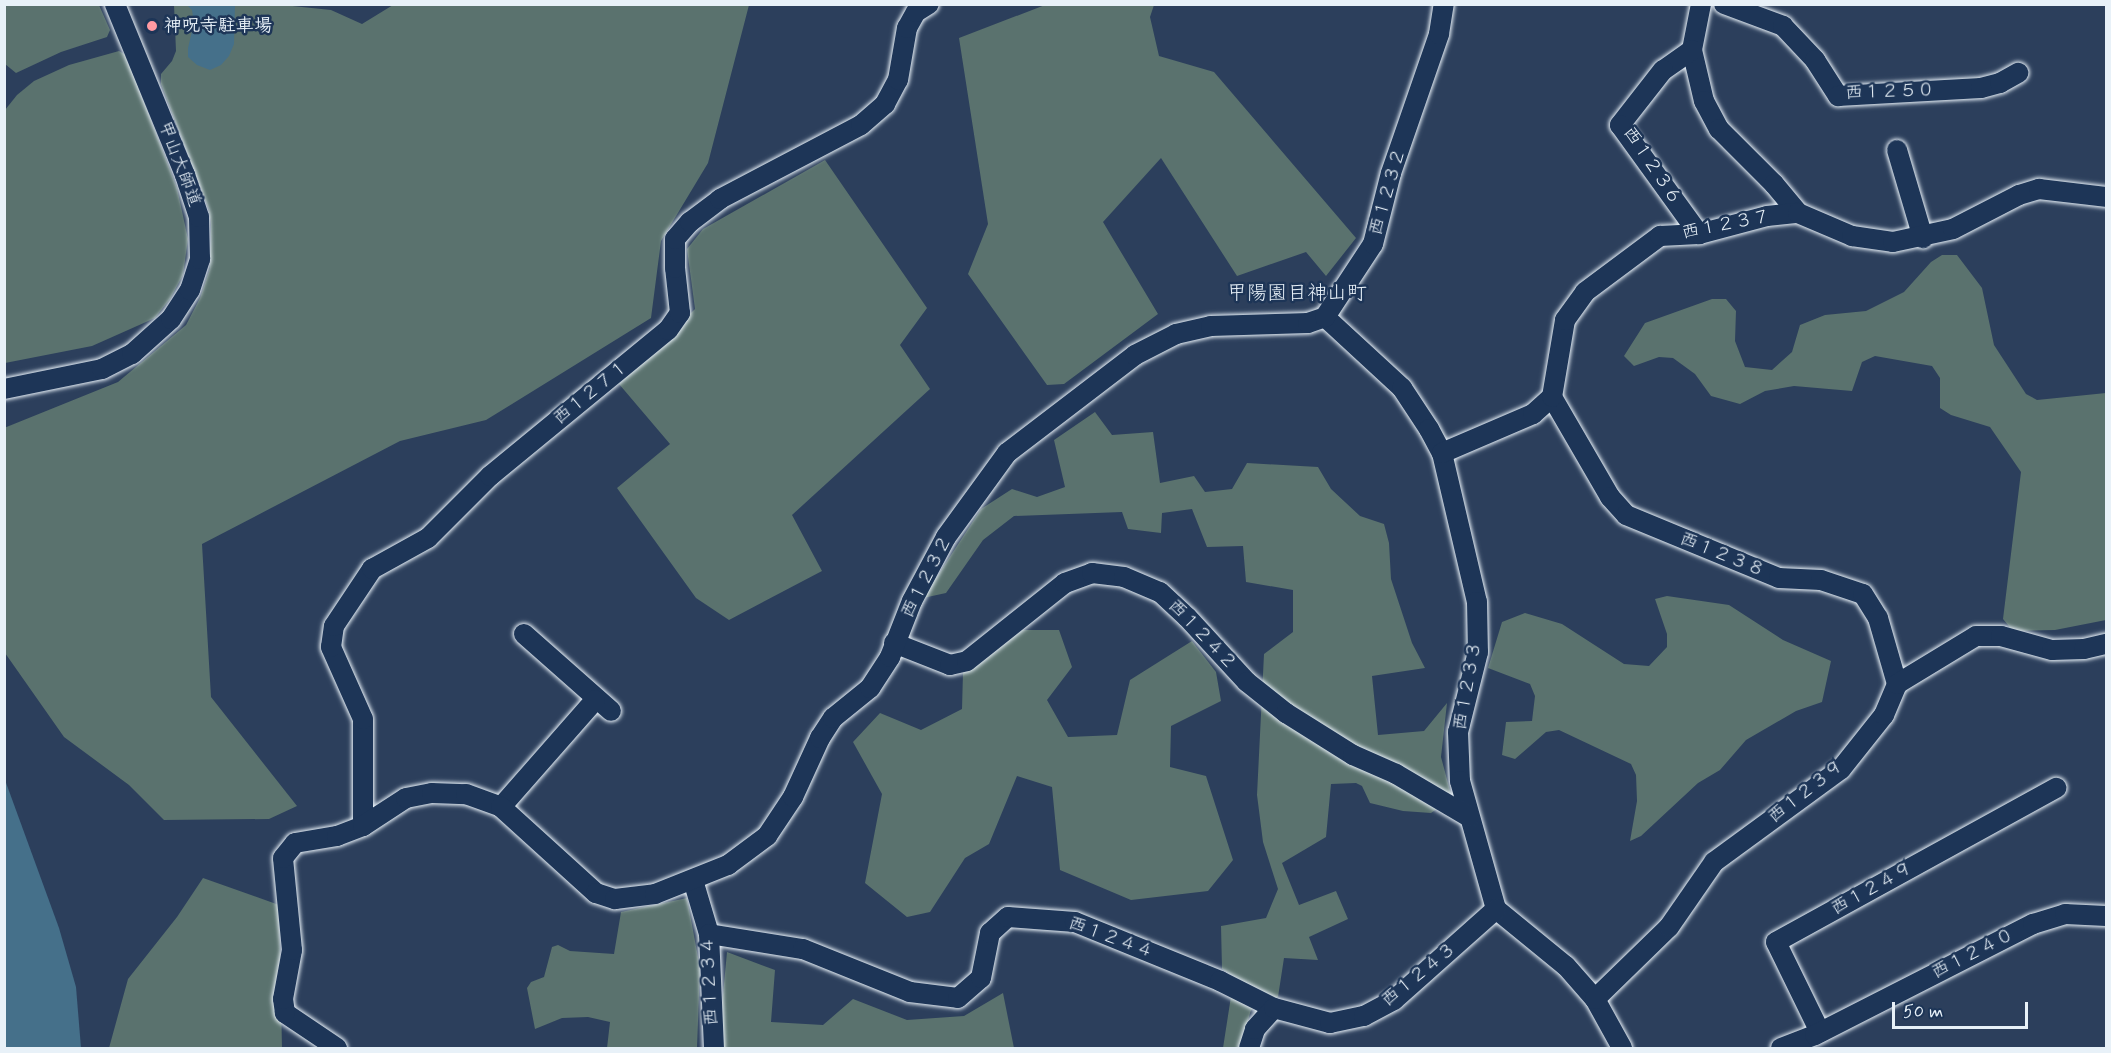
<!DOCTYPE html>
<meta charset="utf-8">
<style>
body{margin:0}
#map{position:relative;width:2111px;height:1053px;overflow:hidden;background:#2c3f5c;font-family:Mynerve,"Klee One",sans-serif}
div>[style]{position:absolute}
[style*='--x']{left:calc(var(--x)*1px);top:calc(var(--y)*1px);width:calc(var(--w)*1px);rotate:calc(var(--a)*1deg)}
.green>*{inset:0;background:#5a726e}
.water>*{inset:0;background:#45708a}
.roads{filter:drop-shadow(0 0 2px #e8f1f8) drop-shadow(0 0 2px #e8f1f8)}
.minor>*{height:20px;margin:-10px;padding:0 10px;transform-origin:10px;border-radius:10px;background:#1d3557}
.dots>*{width:16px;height:16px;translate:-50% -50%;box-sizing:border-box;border:3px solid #1d3557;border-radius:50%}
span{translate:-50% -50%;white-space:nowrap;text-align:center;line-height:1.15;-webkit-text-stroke:5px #1d3557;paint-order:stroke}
.poi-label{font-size:18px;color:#e8f1f8;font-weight:700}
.left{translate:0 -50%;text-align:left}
.street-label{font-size:18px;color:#e8f1f8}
.neighbourhood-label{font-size:20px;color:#e8f1f8}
.frame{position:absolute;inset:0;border:6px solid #e8f1f8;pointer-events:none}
.scale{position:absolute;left:1892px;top:1002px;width:136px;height:27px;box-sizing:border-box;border:3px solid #e8f1f8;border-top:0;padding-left:8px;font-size:18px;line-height:21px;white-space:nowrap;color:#e8f1f8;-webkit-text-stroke:4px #1d3557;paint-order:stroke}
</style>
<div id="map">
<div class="green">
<i style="clip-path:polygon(273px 4px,331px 10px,362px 24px,393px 5px,749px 5px,708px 163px,661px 241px,651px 318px,486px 420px,400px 441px,202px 544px,211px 697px,297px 806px,269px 819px,164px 820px,129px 785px,64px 737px,5px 653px,4px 428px,118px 382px,186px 325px,200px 298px,210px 268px,211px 225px,209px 210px,161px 84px,161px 74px,172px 61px,176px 51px,174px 5px)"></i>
<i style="clip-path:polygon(4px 5px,99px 5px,110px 30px,107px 37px,61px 52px,16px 73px,5px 64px)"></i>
<i style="clip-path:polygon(1045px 5px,1154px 5px,1150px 17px,1159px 56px,1214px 72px,1356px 238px,1326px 276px,1306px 252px,1237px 276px,1161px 158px,1103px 222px,1158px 314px,1064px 384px,1047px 385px,968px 274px,988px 224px,959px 38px)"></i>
<i style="clip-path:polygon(119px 51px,126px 55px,177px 188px,188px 239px,183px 275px,170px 299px,155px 318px,92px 346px,5px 363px,5px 110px,17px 95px,34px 81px,69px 65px)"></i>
<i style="clip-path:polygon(825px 160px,927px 308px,900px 345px,930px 389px,792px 515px,822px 571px,729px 620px,696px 598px,617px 488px,670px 444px,619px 384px,695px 309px,687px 249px,703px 229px)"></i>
<i style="clip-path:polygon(1942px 255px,1957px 255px,1982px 288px,1994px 345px,2026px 394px,2037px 400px,2106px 393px,2106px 620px,2055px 630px,2013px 631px,2003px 619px,2021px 472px,1990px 427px,1951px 415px,1940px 408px,1940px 378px,1932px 366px,1875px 356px,1862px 362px,1852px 391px,1794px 386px,1765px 391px,1740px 404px,1711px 396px,1695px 374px,1673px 358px,1659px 357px,1634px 366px,1624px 356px,1645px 323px,1712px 299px,1726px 299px,1736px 311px,1735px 341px,1745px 367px,1772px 370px,1792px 352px,1800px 325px,1825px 315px,1866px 311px,1904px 292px,1931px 262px)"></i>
<i style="clip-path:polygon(1095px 412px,1112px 435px,1153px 432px,1160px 483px,1194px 476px,1205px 492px,1232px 489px,1247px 463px,1318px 467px,1331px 489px,1360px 516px,1384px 524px,1389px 543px,1391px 579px,1412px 643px,1425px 668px,1372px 676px,1378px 735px,1424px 731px,1447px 703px,1441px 757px,1452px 798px,1431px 813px,1403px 811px,1370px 803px,1362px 786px,1356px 783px,1331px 784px,1326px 837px,1282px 863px,1299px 905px,1336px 891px,1348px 919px,1309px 937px,1318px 960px,1284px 958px,1278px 997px,1251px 1010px,1240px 1048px,1223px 1048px,1234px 977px,1222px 969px,1221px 926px,1266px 918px,1278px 889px,1263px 842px,1257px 795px,1264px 654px,1293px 632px,1293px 590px,1246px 582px,1243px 546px,1207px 547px,1192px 509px,1162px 513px,1161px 533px,1128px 529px,1122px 512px,1014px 516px,983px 540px,946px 593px,923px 598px,981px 509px,1012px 489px,1037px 497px,1065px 487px,1054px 440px)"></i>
<i style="clip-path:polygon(1667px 596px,1729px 605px,1783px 640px,1831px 661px,1822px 702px,1796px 711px,1746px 740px,1720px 770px,1698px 783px,1641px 836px,1630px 841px,1637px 801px,1636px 775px,1631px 764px,1559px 730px,1546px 732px,1515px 759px,1502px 755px,1506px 722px,1532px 721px,1535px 696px,1530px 684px,1488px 668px,1502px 622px,1525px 613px,1562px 624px,1624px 664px,1649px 666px,1667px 647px,1667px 634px,1655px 599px)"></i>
<i style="clip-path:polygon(1018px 630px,1059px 630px,1072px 667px,1047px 700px,1068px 737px,1117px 735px,1130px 680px,1192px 641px,1216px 672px,1221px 701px,1171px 726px,1170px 767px,1206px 776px,1233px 860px,1208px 891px,1131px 900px,1060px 870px,1052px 787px,1017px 776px,989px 844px,965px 858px,930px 912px,907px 917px,865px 883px,882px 794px,853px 742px,880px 713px,921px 730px,962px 709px,963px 672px)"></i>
<i style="clip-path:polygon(203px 878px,279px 905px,282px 1048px,109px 1048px,128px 979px,177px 917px)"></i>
<i style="clip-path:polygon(687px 898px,700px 968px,697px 1048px,607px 1048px,610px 1022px,588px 1017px,562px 1018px,535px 1029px,527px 988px,531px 982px,544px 977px,552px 947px,558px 945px,570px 951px,614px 954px,621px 912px)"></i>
<i style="clip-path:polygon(727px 952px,775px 970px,771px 1022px,823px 1025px,853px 999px,907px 1020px,964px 1016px,1003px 993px,1014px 1048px,718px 1048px)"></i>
</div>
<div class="water">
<i style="clip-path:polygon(187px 5px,235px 5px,234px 44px,229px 56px,221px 65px,210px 70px,197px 65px,188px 57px,188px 48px,194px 23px,192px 10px)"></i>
<i style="clip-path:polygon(5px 780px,59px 928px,76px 987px,81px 1048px,5px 1048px)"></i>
</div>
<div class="roads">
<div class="minor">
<i style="--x:1701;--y:4;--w:47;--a:101.1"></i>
<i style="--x:1692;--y:50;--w:52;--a:76.8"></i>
<i style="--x:1704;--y:101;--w:32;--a:62"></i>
<i style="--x:1719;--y:129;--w:78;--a:45"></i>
<i style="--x:1774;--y:184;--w:38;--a:50"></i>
<i style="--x:1724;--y:4;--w:63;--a:20.4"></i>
<i style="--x:1783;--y:26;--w:47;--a:46.7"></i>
<i style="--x:1815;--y:60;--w:43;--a:57.4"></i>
<i style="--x:1838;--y:96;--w:143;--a:-3.2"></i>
<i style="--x:1981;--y:88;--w:20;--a:-15"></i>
<i style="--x:2000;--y:83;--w:21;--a:-29"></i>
<i style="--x:1692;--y:50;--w:35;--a:145"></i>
<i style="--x:1663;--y:70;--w:70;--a:128"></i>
<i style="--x:1620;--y:125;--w:135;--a:54.1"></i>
<i style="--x:1897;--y:150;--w:92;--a:73.5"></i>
<i style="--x:1325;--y:317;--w:105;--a:42.7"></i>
<i style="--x:1402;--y:388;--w:49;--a:56.6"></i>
<i style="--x:1429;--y:429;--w:27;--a:62"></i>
<i style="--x:1442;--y:453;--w:153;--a:76.8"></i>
<i style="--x:1477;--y:602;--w:50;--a:88.9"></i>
<i style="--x:1478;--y:652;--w:82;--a:104"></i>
<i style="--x:1458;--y:732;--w:49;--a:87.7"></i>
<i style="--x:1460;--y:781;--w:133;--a:74.3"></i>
<i style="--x:1496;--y:909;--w:90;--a:39.2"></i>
<i style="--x:1566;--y:966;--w:44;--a:48.7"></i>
<i style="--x:1595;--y:999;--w:56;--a:61.1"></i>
<i style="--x:4;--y:389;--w:100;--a:-11.5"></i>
<i style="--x:102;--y:369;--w:34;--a:-27"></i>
<i style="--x:132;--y:354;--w:52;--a:-41.9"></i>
<i style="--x:171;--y:319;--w:35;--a:-57"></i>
<i style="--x:190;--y:290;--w:33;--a:-72"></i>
<i style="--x:200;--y:259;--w:42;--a:-91.4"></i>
<i style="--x:199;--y:217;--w:44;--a:-108.4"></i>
<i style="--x:185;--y:175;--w:185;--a:-112.3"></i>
<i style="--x:1552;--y:397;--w:116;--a:59.9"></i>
<i style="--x:1610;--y:497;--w:24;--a:48"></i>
<i style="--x:1626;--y:515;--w:165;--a:22.4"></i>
<i style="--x:1779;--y:578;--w:42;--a:2.7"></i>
<i style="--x:1821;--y:580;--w:44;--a:18.4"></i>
<i style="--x:1863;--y:594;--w:28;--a:58"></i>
<i style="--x:1878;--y:618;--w:69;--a:73.9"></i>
<i style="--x:1442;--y:453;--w:99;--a:-23.2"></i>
<i style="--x:1533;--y:414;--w:25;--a:-42"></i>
<i style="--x:1552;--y:397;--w:78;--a:-80.4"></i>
<i style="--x:1565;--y:320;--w:34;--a:-54"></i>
<i style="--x:1585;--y:292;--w:94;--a:-36.7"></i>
<i style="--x:1660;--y:236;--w:39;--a:-3"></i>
<i style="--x:1699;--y:234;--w:70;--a:-14.8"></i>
<i style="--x:1767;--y:216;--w:31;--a:-6"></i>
<i style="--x:1798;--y:213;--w:59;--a:23.1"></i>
<i style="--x:1852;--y:236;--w:41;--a:8.3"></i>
<i style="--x:1893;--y:242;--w:61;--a:-12.2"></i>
<i style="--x:1953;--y:229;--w:74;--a:-27.3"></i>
<i style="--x:2019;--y:195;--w:21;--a:-17"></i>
<i style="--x:2039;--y:189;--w:67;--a:6.8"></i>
<i style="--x:524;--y:634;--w:116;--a:41.5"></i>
<i style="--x:894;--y:643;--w:60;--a:21.4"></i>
<i style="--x:950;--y:665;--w:17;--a:-13"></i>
<i style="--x:967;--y:661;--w:125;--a:-38.5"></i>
<i style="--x:1065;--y:583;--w:29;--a:-20"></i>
<i style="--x:1092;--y:573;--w:32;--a:7"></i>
<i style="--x:1124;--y:577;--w:39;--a:23"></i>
<i style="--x:1160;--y:592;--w:37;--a:43"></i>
<i style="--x:1187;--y:617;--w:88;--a:47.3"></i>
<i style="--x:1247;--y:682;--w:50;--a:38.5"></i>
<i style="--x:1286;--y:713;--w:79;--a:32.1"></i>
<i style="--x:1353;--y:755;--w:47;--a:23.8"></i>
<i style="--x:1396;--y:774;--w:85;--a:30.5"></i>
<i style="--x:501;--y:807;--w:142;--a:-48.7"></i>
<i style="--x:363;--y:826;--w:107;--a:-90"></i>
<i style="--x:363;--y:719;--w:79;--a:-114"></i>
<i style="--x:331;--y:647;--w:21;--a:-82"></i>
<i style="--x:334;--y:626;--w:69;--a:-56.3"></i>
<i style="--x:372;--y:569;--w:64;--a:-29"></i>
<i style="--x:428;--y:538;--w:88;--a:-45"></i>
<i style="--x:490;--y:476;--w:230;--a:-39.4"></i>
<i style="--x:668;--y:330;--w:21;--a:-55"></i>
<i style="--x:680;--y:313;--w:45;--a:-96.3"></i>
<i style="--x:675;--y:268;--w:29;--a:-90"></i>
<i style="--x:675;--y:239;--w:23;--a:-49"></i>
<i style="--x:690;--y:222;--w:38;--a:-37"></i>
<i style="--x:720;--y:199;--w:159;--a:-27.7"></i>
<i style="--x:861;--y:125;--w:32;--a:-41"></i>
<i style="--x:885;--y:104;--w:27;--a:-62"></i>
<i style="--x:898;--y:80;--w:53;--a:-80.2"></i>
<i style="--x:907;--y:28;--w:18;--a:-61"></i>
<i style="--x:916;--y:12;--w:15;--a:-32"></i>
<i style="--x:693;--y:880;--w:56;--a:73.5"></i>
<i style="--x:709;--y:934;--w:114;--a:87.5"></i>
<i style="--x:709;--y:934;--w:95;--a:9.1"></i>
<i style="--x:803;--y:949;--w:115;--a:21.9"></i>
<i style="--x:910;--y:992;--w:48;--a:7.1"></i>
<i style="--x:958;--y:998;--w:30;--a:-41"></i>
<i style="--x:981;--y:978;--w:46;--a:-78.7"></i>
<i style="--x:990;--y:933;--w:24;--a:-42"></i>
<i style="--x:1008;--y:917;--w:67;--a:4.3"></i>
<i style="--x:1075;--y:922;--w:157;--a:22.1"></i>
<i style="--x:1220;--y:981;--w:60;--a:26.6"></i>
<i style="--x:1595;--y:999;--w:103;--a:-44.2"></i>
<i style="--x:1669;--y:927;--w:79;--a:-55.3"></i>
<i style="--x:1714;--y:862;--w:157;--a:-36.2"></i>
<i style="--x:1841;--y:769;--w:69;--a:-51.5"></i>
<i style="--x:1884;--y:715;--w:34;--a:-67"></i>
<i style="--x:1897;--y:684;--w:92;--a:-31.3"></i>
<i style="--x:1976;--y:636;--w:25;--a:0"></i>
<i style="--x:2001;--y:636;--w:53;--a:15.4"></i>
<i style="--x:2052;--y:650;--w:32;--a:-2"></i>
<i style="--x:2084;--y:649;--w:23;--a:-13"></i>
<i style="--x:1820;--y:1032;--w:100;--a:-116.1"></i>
<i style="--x:1776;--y:942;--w:320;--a:-28.8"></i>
<i style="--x:337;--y:1048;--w:63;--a:-146.1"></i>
<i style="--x:285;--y:1013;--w:14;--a:-98"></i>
<i style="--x:283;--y:999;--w:50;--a:-79.6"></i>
<i style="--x:292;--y:950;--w:92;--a:-95.6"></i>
<i style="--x:283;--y:858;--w:19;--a:-51"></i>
<i style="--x:295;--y:843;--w:43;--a:-9.5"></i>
<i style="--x:337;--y:836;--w:28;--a:-21"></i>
<i style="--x:363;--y:826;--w:51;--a:-33.1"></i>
<i style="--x:406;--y:798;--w:26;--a:-11"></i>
<i style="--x:432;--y:793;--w:34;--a:2"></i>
<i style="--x:466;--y:794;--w:37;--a:20"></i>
<i style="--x:501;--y:807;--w:128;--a:42.2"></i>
<i style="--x:596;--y:893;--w:20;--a:18"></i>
<i style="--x:615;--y:899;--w:40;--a:-7.1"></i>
<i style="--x:655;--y:894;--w:79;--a:-21.7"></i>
<i style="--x:728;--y:865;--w:49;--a:-36.6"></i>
<i style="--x:767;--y:836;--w:47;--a:-56.3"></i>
<i style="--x:793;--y:797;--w:65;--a:-65.4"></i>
<i style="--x:820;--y:738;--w:24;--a:-57"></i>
<i style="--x:833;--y:718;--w:48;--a:-39"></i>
<i style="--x:870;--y:688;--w:37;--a:-57"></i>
<i style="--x:890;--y:657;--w:60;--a:-68.6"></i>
<i style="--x:912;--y:601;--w:72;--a:-62"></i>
<i style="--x:946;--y:537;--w:104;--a:-54"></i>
<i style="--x:1007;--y:453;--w:161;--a:-37.4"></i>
<i style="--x:1135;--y:355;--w:46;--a:-27.1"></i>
<i style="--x:1176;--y:334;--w:36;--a:-13"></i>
<i style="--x:1211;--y:326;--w:97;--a:-1.8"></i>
<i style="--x:1308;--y:323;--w:18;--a:-19"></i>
<i style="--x:1325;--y:317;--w:87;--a:-56.7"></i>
<i style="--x:1373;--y:244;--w:73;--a:-75.8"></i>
<i style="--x:1391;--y:173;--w:147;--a:-70.9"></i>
<i style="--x:1439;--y:34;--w:30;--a:-81"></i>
<i style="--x:1249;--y:1048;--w:20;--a:-72"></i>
<i style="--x:1255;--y:1029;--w:28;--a:-48"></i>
<i style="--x:1274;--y:1008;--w:58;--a:15"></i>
<i style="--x:1330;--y:1023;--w:35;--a:-12"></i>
<i style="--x:1364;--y:1016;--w:34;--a:-28"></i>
<i style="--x:1394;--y:1000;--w:137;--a:-41.7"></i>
<i style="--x:1781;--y:1048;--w:36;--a:-21"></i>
<i style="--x:1815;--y:1035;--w:245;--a:-27"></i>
<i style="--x:2033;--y:924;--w:34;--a:-17"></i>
<i style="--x:2065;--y:914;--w:41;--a:2.8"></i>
</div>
</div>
<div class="dots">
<i style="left:152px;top:26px;background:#ff9aa2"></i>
</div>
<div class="poi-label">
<span class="left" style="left:164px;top:26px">神呪寺駐車場</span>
</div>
<div class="street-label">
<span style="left:1890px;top:92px;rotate:-2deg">西１２５０</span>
<span style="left:179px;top:164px;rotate:69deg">甲山大師道</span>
<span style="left:1652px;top:166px;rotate:56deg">西１２３６</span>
<span style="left:1388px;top:192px;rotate:-74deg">西１２３２</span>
<span style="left:1726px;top:225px;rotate:-11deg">西１２３７</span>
<span style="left:591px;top:393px;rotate:-39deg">西１２７１</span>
<span style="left:1722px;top:555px;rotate:22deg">西１２３８</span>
<span style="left:927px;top:577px;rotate:-63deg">西１２３２</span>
<span style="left:1202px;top:635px;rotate:46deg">西１２４２</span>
<span style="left:1468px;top:686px;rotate:-80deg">西１２３３</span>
<span style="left:1806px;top:792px;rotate:-38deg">西１２３９</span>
<span style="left:1872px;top:889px;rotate:-29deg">西１２４９</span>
<span style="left:1111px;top:938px;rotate:20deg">西１２４４</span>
<span style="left:1973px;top:954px;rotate:-27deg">西１２４０</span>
<span style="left:1419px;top:975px;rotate:-39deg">西１２４３</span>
<span style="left:710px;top:981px;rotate:-93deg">西１２３４</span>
</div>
<div class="neighbourhood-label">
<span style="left:1297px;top:293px">甲陽園目神山町</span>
</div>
<div class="frame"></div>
<div class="scale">50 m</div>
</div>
